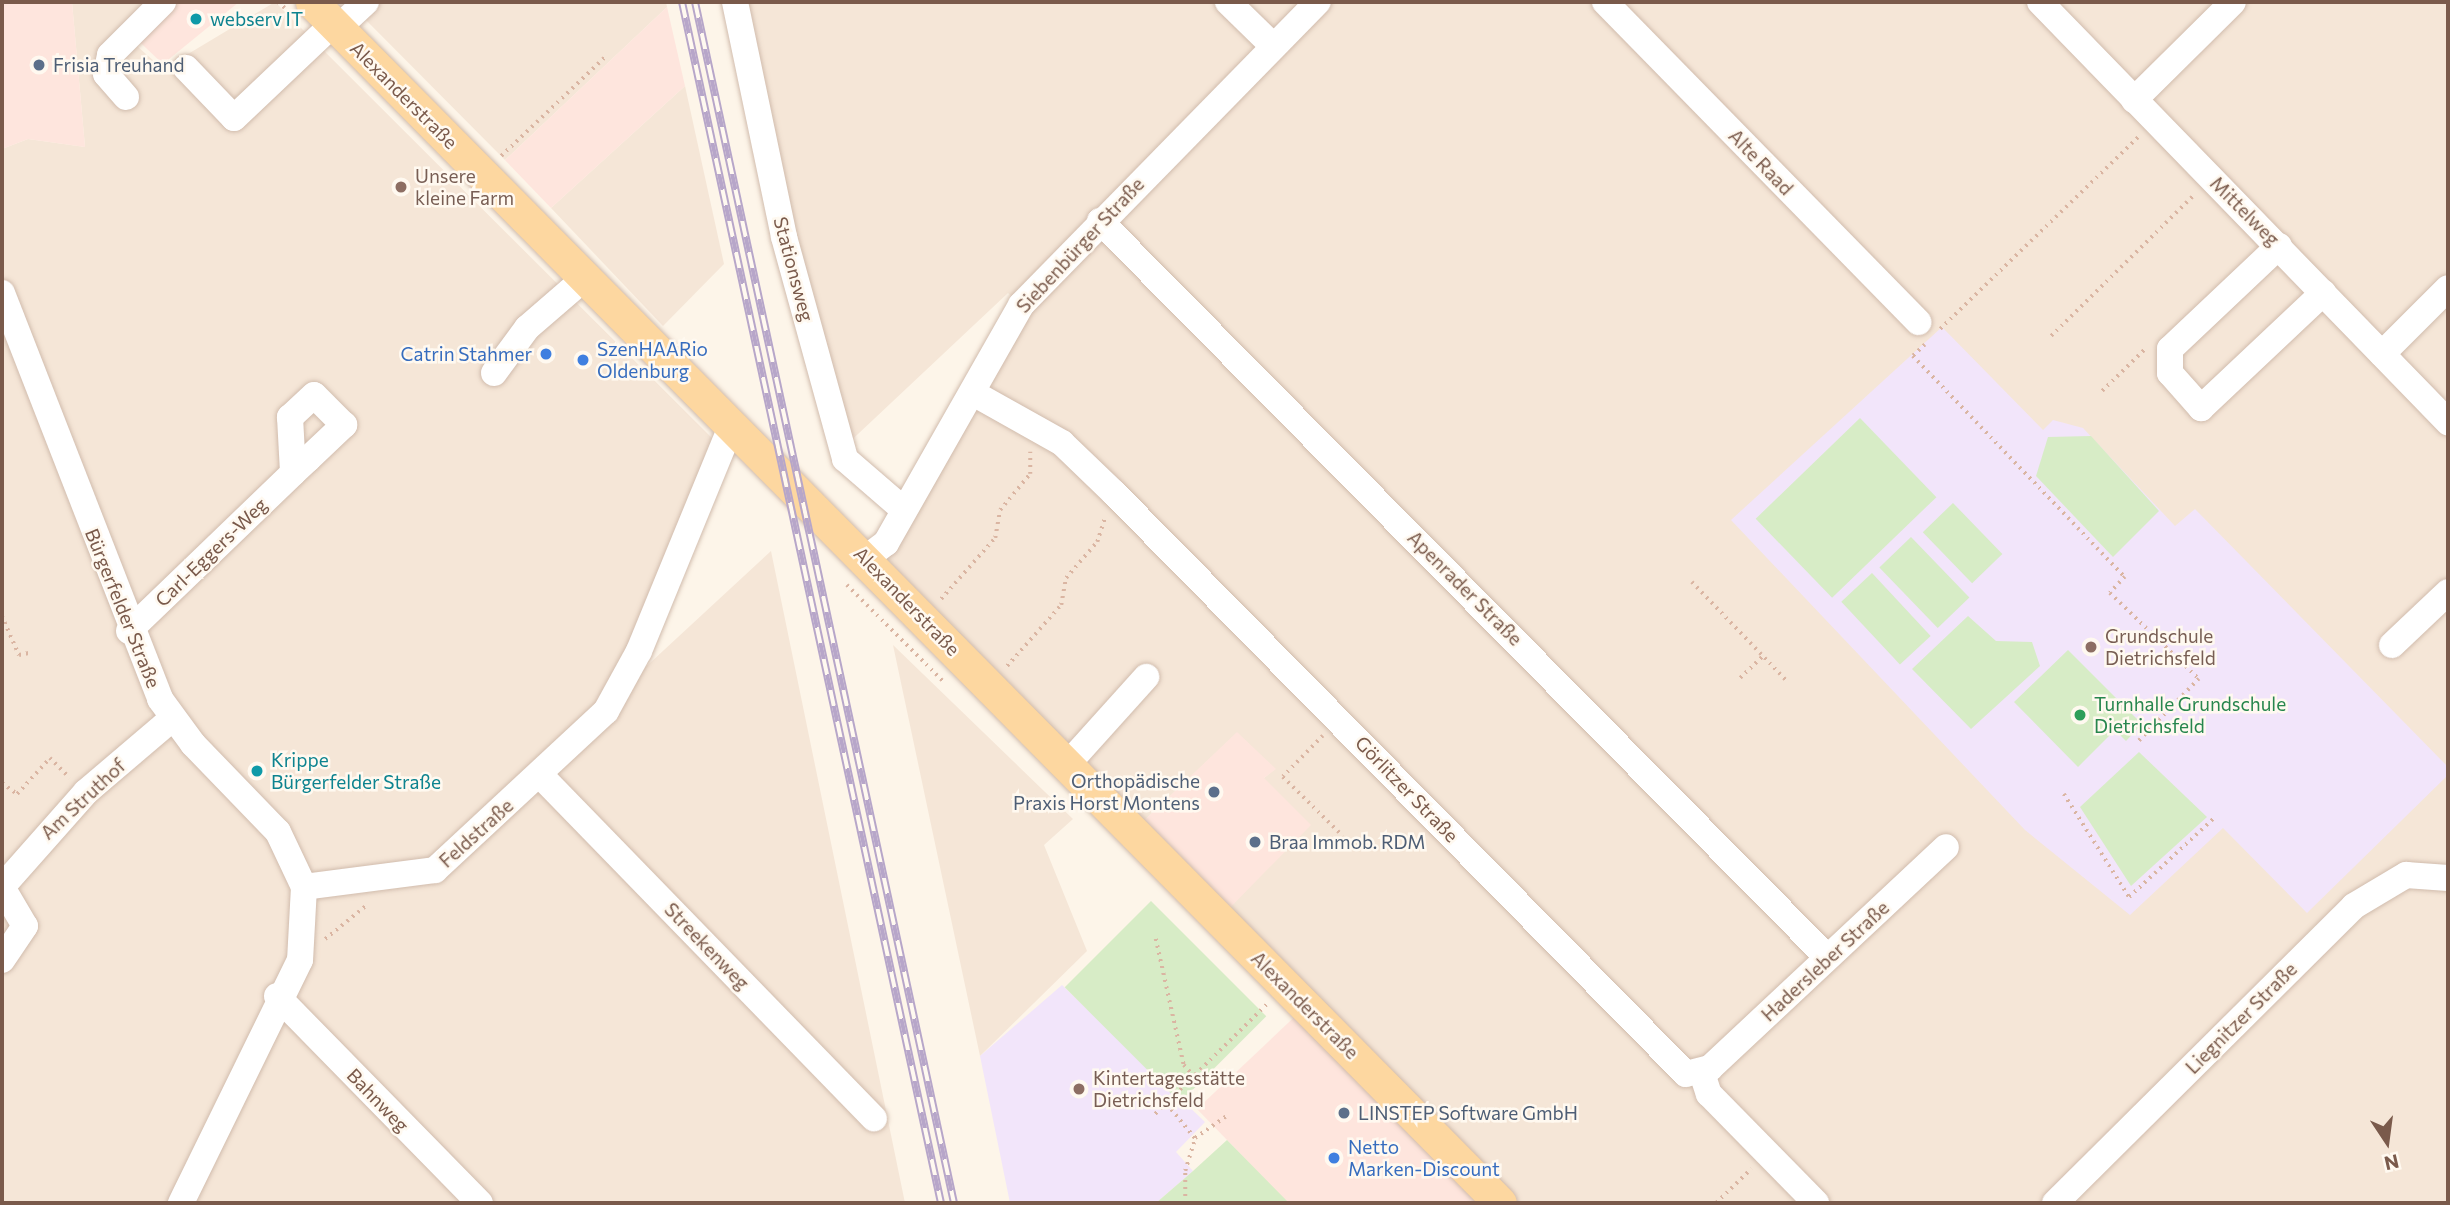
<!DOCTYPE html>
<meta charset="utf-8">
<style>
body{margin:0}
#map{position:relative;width:2450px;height:1205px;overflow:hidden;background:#fdf5e9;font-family:Commissioner,sans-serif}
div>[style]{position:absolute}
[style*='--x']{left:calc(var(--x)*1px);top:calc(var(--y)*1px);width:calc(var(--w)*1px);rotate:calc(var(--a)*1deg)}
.residential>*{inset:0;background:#f5e6d7}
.commercial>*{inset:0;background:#fee5dd}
.education>*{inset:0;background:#f2e5fa}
.green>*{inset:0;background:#d7ecc6;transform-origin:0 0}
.path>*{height:3.5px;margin-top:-1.75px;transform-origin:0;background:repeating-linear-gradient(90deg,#dab5a2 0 2px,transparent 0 7px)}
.roads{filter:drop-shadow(0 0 2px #d1bcad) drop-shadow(0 0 2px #d1bcad)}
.minor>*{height:26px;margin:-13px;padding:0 13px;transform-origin:13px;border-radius:13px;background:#fff}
.major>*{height:33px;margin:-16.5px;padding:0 16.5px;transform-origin:16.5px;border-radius:16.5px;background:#fdd7a0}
.rail>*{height:8px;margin-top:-4px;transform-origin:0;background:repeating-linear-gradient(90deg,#fff9f0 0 16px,#b7a6c9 0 32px);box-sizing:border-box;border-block:2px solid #b7a6c9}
.dots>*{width:19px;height:19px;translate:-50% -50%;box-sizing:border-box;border:4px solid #fff9f0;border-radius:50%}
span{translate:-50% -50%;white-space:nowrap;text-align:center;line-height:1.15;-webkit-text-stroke:5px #fff9f0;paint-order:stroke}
.culture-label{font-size:19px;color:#0d838f}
.left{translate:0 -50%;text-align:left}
.service-label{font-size:19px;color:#4e5e75}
.right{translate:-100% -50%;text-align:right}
.street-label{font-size:19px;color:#7a5a4b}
.education-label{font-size:19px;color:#785e54}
.shop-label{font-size:19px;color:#366cbe}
.leisure-label{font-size:19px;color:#27864d}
.frame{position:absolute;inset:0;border:4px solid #7a5a4b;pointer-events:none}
.north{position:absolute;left:2352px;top:1107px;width:70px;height:70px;-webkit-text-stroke:5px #fff9f0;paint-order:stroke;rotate:167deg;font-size:19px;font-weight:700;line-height:28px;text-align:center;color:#7a5a4b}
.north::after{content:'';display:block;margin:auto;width:24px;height:32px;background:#7a5a4b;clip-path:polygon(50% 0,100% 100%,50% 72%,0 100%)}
</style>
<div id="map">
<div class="residential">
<i style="clip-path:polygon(72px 2px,151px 2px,121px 32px,163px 69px,275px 2px,719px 445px,624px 687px,771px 551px,905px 1203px,2px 1203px,2px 149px,28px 139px,85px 147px)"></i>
<i style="clip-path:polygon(348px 2px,666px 2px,667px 7px,505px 160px)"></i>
<i style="clip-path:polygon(728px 2px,2448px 2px,2448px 1203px,1500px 1203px,1219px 919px,1264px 778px,1275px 769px,1237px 733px,1131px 833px,866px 558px,1021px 305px,1008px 293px,841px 450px)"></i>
<i style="clip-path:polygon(685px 86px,724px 264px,663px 326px,551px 208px)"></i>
<i style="clip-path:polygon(893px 645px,1073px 819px,1044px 845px,1087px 951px,980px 1056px)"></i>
</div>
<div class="commercial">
<i style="clip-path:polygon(2px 2px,72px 2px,85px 147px,28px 139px,2px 149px)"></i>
<i style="clip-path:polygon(160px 2px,239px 2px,163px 64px,128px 31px)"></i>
<i style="clip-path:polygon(667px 7px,685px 86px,551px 208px,505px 160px)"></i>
<i style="clip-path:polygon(1237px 732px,1276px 769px,1264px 778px,1311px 825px,1219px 919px,1131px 833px)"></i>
<i style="clip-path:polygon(1306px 1006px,1500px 1203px,1288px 1203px,1197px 1109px)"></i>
</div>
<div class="education">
<i style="clip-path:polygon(1942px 327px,2043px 430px,2053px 420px,2083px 428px,2175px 526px,2195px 509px,2448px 767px,2448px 775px,2307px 913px,2223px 828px,2130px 915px,2025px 830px,1731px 520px)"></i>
<i style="clip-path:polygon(1062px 985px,1205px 1122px,1176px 1152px,1193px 1171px,1156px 1203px,1010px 1203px,980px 1056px)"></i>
</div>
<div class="green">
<i style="left:1860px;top:418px;width:110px;height:145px;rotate:46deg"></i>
<i style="clip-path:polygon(2091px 436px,2159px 511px,2113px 557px,2036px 476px,2048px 437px)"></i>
<i style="left:1953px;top:503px;width:71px;height:42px;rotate:46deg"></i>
<i style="left:1911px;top:537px;width:84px;height:44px;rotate:46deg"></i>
<i style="left:1872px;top:573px;width:86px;height:42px;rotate:47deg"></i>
<i style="clip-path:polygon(1968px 616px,1996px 641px,2032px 642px,2040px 666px,1971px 729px,1912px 669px)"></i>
<i style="clip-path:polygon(2068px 650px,2142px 724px,2126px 741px,2115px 730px,2078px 767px,2014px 702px)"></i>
<i style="clip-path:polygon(2139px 752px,2207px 817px,2131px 886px,2080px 807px)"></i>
<i style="left:1151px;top:901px;width:163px;height:122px;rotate:45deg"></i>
<i style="clip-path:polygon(1227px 1140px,1289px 1203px,1156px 1203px,1193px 1171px)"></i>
</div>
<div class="path">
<i style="--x:278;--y:2;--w:9;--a:41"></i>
<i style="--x:501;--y:156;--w:145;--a:-43.6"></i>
<i style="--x:1940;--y:329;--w:276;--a:-44.1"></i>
<i style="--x:2051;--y:336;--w:201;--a:-44.6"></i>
<i style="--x:1925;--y:345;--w:16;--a:137"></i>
<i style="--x:1913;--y:356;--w:306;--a:46.2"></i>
<i style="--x:2125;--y:577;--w:22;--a:133"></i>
<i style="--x:2110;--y:593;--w:124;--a:44"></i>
<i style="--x:2199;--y:679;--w:89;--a:134.1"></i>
<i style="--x:2102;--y:391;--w:60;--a:-44.3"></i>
<i style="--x:1692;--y:582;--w:137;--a:46.2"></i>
<i style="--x:847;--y:585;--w:136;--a:45"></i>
<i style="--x:941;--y:599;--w:81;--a:-48.5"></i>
<i style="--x:995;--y:538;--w:28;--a:-80"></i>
<i style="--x:1000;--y:510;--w:47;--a:-50.2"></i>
<i style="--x:1030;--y:474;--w:22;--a:-90"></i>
<i style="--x:2;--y:616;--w:43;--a:66.4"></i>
<i style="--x:19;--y:655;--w:10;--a:-11"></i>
<i style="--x:1007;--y:666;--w:81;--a:-48.5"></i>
<i style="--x:1061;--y:605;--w:27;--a:-80"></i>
<i style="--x:1066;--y:578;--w:48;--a:-49.3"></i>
<i style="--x:1097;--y:542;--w:25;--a:-72"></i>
<i style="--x:1740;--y:678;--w:32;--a:-44"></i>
<i style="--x:1323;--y:736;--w:57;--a:134.3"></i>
<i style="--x:1283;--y:777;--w:84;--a:44.5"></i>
<i style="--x:2;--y:783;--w:19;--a:36"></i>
<i style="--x:17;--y:794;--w:49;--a:-47.5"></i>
<i style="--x:50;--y:758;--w:28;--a:45"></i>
<i style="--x:2064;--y:794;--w:122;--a:57.7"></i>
<i style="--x:2129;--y:897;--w:115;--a:-42.9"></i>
<i style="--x:325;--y:939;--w:55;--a:-39.1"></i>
<i style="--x:1156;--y:939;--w:129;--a:77.5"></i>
<i style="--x:1184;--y:1065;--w:15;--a:48"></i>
<i style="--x:1167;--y:1104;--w:44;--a:50.5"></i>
<i style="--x:1155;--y:1114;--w:157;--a:-44.5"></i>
<i style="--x:1185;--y:1203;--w:32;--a:-90"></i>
<i style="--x:1185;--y:1171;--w:34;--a:-73"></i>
<i style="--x:1195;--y:1138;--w:39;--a:-35"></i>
<i style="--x:1716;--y:1203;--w:49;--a:-44.2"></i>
</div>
<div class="roads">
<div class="minor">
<i style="--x:735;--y:2;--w:240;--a:78.2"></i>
<i style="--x:784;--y:237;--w:230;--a:74.6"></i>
<i style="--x:845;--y:459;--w:77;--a:40.8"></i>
<i style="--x:1228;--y:2;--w:62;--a:44.3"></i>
<i style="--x:1605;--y:2;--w:448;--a:45.6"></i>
<i style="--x:2040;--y:2;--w:586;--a:45.83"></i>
<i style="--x:338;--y:28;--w:38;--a:-43"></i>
<i style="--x:186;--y:68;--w:69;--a:46.2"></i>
<i style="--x:234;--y:118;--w:137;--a:-43.5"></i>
<i style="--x:126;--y:97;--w:30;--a:-131"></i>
<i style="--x:106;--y:74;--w:19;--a:-78"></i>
<i style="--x:110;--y:55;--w:75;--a:-45"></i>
<i style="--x:2134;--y:100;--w:139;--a:-44.7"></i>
<i style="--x:1100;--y:221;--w:1035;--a:45.35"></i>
<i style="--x:2279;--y:246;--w:150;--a:136.6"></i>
<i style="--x:2170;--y:349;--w:24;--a:90"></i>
<i style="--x:2170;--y:373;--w:47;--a:48.5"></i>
<i style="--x:2201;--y:408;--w:168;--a:-43.3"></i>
<i style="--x:2;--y:293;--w:436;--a:68.7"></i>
<i style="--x:160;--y:699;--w:56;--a:53.7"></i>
<i style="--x:193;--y:744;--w:122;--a:46"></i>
<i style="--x:278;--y:832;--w:61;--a:64.7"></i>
<i style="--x:304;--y:887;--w:73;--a:93.1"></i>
<i style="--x:300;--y:960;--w:271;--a:116.1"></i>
<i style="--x:2382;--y:354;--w:93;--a:-45"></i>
<i style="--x:494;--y:373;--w:56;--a:-53.7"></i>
<i style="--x:527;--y:328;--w:77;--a:-40.8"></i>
<i style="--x:973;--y:393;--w:102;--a:29.3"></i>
<i style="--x:1062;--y:443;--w:72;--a:43.9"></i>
<i style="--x:1114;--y:493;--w:815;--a:45.45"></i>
<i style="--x:1686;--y:1074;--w:25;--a:-14"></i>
<i style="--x:1710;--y:1068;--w:323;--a:-43.1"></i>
<i style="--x:866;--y:558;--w:25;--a:-37"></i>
<i style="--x:886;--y:543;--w:274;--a:-60.4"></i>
<i style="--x:1021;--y:305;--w:424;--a:-45.6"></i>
<i style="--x:129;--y:631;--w:228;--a:-43.9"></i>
<i style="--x:293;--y:473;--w:21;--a:-43"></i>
<i style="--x:308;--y:459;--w:50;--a:-43.4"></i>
<i style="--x:344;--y:425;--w:42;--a:-135"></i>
<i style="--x:314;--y:395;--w:33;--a:137"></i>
<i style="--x:290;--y:417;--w:56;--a:86.9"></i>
<i style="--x:2392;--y:645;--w:77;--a:-43.4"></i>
<i style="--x:1066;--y:766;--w:120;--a:-48"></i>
<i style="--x:540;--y:775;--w:479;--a:45.8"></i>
<i style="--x:2;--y:887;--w:127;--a:-48.5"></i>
<i style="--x:86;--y:792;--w:114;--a:-40.4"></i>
<i style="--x:2;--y:887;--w:45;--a:59.5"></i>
<i style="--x:25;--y:926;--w:41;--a:124.1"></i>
<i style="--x:304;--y:887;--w:132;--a:-7.4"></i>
<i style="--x:435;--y:870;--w:233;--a:-42.9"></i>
<i style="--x:606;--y:711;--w:68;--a:-61.2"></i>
<i style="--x:639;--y:651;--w:242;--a:-67.7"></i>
<i style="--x:277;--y:996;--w:290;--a:45.6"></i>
<i style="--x:1702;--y:1073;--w:22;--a:72"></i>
<i style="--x:1709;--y:1094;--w:153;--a:45.5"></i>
<i style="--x:2055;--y:1203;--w:421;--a:-44.8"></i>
<i style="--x:2354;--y:906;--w:61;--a:-30.8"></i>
<i style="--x:2406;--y:875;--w:42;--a:4.1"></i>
</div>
<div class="major">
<i style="--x:312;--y:2;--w:1689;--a:45.31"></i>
</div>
</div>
<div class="rail">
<i style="--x:682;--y:2;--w:1229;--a:77.83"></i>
<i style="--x:695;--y:2;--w:1229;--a:77.83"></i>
</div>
<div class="dots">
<i style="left:196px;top:19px;background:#0f9aa8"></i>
<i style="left:39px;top:65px;background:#5c6f8a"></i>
<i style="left:401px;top:187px;background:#8d6e63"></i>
<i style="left:546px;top:354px;background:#3f7fe0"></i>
<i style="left:583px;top:360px;background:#3f7fe0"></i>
<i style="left:2091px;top:647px;background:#8d6e63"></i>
<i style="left:2080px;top:715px;background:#2e9e5b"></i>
<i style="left:257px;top:771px;background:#0f9aa8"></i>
<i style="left:1214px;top:792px;background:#5c6f8a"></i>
<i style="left:1255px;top:842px;background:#5c6f8a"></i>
<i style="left:1079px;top:1089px;background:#8d6e63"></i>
<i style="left:1344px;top:1113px;background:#5c6f8a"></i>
<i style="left:1334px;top:1158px;background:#3f7fe0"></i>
</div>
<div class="culture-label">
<span class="left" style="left:210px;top:19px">webserv IT</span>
<span class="left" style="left:271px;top:771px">Krippe<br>Bürgerfelder Straße</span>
</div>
<div class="service-label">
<span class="left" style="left:53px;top:65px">Frisia Treuhand</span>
<span class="right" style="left:1200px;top:792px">Orthopädische<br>Praxis Horst Montens</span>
<span class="left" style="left:1269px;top:842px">Braa Immob. RDM</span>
<span class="left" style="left:1358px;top:1113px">LINSTEP Software GmbH</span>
</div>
<div class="street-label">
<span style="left:404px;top:95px;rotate:45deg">Alexanderstraße</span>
<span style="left:1761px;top:162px;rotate:46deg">Alte Raad</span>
<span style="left:2245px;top:211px;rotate:45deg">Mittelweg</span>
<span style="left:1080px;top:245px;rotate:-47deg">Siebenbürger Straße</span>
<span style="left:794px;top:269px;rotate:75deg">Stationsweg</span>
<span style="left:211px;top:552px;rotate:-44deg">Carl-Eggers-Weg</span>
<span style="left:1465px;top:588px;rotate:45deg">Apenrader Straße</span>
<span style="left:907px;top:601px;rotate:46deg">Alexanderstraße</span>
<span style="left:123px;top:608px;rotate:68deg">Bürgerfelder Straße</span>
<span style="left:1407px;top:789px;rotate:46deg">Görlitzer Straße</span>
<span style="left:83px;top:799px;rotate:-43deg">Am Struthof</span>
<span style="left:476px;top:833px;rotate:-42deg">Feldstraße</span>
<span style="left:707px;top:946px;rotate:46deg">Streekenweg</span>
<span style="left:1825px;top:961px;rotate:-43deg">Hadersleber Straße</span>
<span style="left:1305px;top:1005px;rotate:45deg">Alexanderstraße</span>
<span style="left:2241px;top:1018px;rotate:-45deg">Liegnitzer Straße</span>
<span style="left:378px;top:1100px;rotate:46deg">Bahnweg</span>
</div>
<div class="education-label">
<span class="left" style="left:415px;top:187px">Unsere<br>kleine Farm</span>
<span class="left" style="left:2105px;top:647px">Grundschule<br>Dietrichsfeld</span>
<span class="left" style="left:1093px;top:1089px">Kintertagesstätte<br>Dietrichsfeld</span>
</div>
<div class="shop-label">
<span class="left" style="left:597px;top:360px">SzenHAARio<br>Oldenburg</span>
<span class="right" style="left:532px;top:354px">Catrin Stahmer</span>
<span class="left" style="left:1348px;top:1158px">Netto<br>Marken-Discount</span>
</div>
<div class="leisure-label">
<span class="left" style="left:2094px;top:715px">Turnhalle Grundschule<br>Dietrichsfeld</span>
</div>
<div class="frame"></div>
<div class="north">N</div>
</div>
